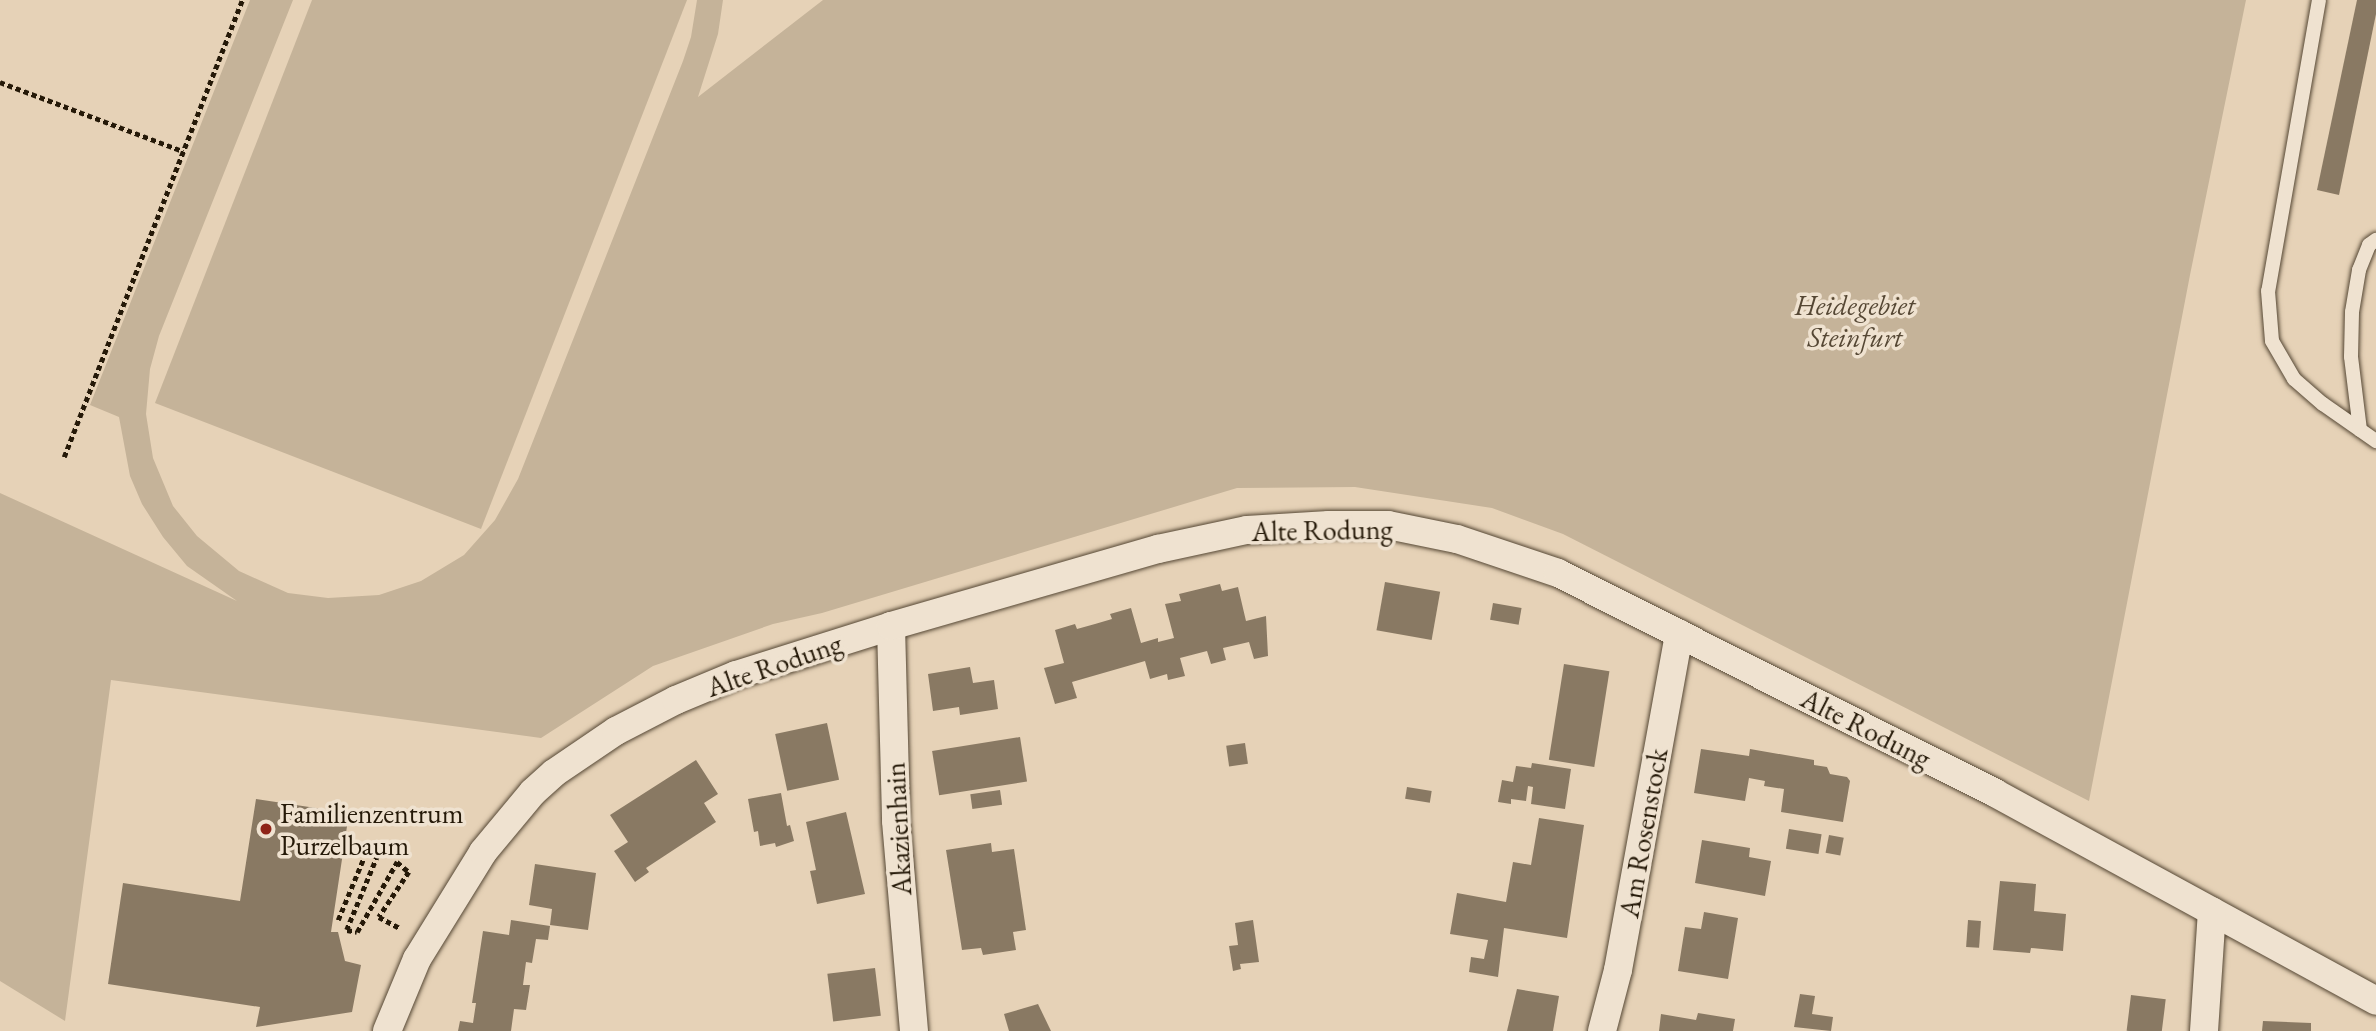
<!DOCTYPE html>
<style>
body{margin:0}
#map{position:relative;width:2376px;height:1031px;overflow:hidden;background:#e6d2b7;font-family:"EB Garamond",serif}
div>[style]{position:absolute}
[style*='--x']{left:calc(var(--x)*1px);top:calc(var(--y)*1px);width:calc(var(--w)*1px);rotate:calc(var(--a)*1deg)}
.green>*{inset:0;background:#c5b399}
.building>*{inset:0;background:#897963;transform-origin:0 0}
.path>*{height:4.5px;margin-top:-2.25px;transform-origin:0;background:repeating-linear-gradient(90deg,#251908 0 5px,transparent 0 8.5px)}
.roads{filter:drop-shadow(0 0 2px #554734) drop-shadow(0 0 2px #554734)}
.service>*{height:14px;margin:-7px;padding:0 7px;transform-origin:7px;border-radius:7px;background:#efe2d0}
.minor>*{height:28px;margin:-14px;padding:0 14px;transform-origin:14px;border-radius:14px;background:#efe2d0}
.dots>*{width:19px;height:19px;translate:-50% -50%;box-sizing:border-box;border:4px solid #efe2d0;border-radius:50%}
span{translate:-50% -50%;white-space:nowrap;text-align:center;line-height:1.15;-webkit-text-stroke:7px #efe2d0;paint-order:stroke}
.park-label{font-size:28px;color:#554734;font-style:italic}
.street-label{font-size:28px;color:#251908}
.poi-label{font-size:28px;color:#251908}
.left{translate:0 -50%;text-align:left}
</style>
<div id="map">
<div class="green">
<i style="clip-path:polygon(250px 0,293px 0,159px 336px,150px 369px,146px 414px,153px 458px,173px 506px,197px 536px,239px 571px,288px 593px,328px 598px,379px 595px,421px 581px,464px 555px,495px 520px,518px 479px,683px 61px,691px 37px,697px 0,723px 0,718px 34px,698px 97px,823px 0,2246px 0,2190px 275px,2089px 801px,1563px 534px,1492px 508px,1355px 487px,1237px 488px,822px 613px,773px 624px,653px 666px,541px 738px,111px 680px,65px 1021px,0 981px,0 493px,237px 601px,187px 566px,163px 537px,142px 504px,130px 476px,119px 417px,90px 405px)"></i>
<i style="clip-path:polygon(312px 0,687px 0,481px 529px,155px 403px)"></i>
</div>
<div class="building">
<i style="clip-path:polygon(2357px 0,2376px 0,2376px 14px,2339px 195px,2317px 190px)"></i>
<i style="left:1385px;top:582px;width:56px;height:49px;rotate:10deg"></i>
<i style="clip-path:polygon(1220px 584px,1222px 591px,1238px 587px,1246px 621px,1266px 616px,1268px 656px,1254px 659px,1249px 642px,1223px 648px,1226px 660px,1211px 664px,1207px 651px,1180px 658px,1185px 676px,1168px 680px,1167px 674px,1150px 679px,1145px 661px,1072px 682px,1077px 698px,1055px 704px,1044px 668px,1064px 663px,1055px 630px,1075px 624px,1077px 629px,1095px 624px,1112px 619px,1110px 614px,1131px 608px,1141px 643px,1158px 638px,1158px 642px,1174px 638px,1165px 604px,1181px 601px,1179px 594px)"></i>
<i style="left:1493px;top:603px;width:29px;height:17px;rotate:10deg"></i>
<i style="left:1564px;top:664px;width:46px;height:97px;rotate:9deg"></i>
<i style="clip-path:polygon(970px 667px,973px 683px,994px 680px,998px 709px,960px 715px,959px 707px,933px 711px,928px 674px)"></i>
<i style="left:827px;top:723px;width:58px;height:53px;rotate:78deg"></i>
<i style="left:1020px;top:737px;width:45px;height:89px;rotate:81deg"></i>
<i style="left:1245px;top:743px;width:21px;height:19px;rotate:82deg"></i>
<i style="clip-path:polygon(1701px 749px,1749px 756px,1750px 749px,1814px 760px,1814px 765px,1827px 767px,1830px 774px,1847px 777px,1850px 781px,1843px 822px,1781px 812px,1784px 789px,1764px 786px,1765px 781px,1749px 778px,1745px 801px,1694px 793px)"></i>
<i style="clip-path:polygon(696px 760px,718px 794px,704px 803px,716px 822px,646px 868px,649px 872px,635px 882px,614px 851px,628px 842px,610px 815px)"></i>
<i style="clip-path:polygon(1532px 763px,1571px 769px,1565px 809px,1531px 804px,1533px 787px,1528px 786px,1526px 801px,1511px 799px,1511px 804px,1498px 802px,1502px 780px,1513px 782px,1516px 766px,1531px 768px)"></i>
<i style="left:1407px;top:787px;width:25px;height:12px;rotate:9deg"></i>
<i style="left:1000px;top:790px;width:15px;height:30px;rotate:82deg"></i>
<i style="clip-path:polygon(781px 793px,787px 826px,790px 825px,794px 841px,776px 847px,775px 843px,760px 846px,758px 831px,754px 832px,748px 799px)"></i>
<i style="clip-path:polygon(256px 799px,349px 813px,331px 932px,338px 932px,345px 961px,361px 965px,352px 1012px,256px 1027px,260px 1007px,108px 984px,123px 883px,240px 901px)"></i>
<i style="clip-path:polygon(846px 812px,865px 894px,817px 904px,810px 871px,816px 870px,806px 822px)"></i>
<i style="clip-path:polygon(1539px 818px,1584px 825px,1567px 938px,1504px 928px,1498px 977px,1469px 972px,1471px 957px,1484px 959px,1488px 940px,1450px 934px,1457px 893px,1506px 902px,1513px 862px,1531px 865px)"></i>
<i style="left:1789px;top:829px;width:33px;height:20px;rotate:9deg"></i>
<i style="left:1829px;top:835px;width:15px;height:18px;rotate:11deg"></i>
<i style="clip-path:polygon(1702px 840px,1750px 848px,1749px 857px,1771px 861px,1765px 896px,1695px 883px)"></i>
<i style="clip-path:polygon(991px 843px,992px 852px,1014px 849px,1026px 930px,1013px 932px,1016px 950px,983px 955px,981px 948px,962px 950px,946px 850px)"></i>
<i style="clip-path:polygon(535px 864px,596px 873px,588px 930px,550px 925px,552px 909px,529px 905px)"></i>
<i style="clip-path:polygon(2000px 881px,2036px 884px,2034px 911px,2066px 914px,2063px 951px,2031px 948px,2030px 953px,1993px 950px)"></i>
<i style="clip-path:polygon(1704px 912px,1738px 918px,1728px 979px,1678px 971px,1685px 927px,1701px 929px)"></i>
<i style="clip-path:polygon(511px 920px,550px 926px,548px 940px,536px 939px,532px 963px,526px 962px,523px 985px,530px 985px,526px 1010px,514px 1009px,511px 1031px,458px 1031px,460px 1021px,473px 1023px,476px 1003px,472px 1003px,483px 931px,509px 935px)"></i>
<i style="clip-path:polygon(1253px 920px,1259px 962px,1240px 964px,1241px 969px,1233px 971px,1229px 946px,1238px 945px,1235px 923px)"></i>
<i style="left:1968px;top:920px;width:13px;height:27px;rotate:4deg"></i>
<i style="left:875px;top:968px;width:48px;height:48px;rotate:83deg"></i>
<i style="clip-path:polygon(1517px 989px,1559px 996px,1553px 1031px,1507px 1031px)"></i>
<i style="clip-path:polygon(1800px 994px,1815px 996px,1812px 1014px,1833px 1017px,1831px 1031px,1794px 1027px)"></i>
<i style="left:2131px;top:995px;width:35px;height:36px;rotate:7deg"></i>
<i style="clip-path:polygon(1038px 1004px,1051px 1031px,1009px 1031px,1004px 1014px)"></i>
<i style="clip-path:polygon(1698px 1013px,1735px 1019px,1733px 1031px,1659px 1031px,1661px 1014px,1696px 1020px)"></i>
<i style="clip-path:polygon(2263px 1021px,2311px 1023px,2311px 1031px,2262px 1031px)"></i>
</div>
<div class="path">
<i style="--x:0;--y:82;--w:196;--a:20.7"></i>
<i style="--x:64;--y:457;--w:490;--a:-68.7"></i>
<i style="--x:338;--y:920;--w:76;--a:-67.5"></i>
<i style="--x:367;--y:850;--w:12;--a:24"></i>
<i style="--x:378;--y:855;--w:81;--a:112.5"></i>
<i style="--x:347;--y:930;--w:10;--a:11"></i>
<i style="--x:357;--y:932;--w:81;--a:-60.3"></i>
<i style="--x:397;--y:862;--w:16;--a:40"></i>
<i style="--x:409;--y:872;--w:54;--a:123.7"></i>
<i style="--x:379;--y:917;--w:24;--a:28"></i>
</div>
<div class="roads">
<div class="service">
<i style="--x:2319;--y:0;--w:295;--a:99.9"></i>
<i style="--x:2268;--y:291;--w:50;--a:85.4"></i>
<i style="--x:2272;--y:341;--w:44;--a:59.9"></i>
<i style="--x:2294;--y:379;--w:38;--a:41"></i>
<i style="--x:2323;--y:404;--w:65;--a:34.9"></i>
<i style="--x:2360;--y:430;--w:74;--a:-97"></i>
<i style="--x:2351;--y:357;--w:45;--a:-88.7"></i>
<i style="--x:2352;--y:312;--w:43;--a:-80.5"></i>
<i style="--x:2359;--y:270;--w:27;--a:-68"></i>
<i style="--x:2369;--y:245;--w:9;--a:-36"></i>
</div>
<div class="minor">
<i style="--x:891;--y:626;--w:195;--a:88.5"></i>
<i style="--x:896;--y:821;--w:211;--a:85.1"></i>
<i style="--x:387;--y:1031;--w:78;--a:-67.4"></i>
<i style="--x:417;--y:959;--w:126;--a:-58.3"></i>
<i style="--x:483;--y:852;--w:78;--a:-50.2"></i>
<i style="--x:533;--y:792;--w:28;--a:-42"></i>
<i style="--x:554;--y:773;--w:75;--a:-34.1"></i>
<i style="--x:616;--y:731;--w:68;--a:-27.3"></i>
<i style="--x:676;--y:700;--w:65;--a:-22.6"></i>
<i style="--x:736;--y:675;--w:163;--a:-17.5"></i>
<i style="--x:891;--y:626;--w:278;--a:-16.1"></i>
<i style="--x:1158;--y:549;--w:91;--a:-12.1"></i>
<i style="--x:1247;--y:530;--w:82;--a:-3.5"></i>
<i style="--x:1329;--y:525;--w:59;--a:0"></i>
<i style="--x:1388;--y:525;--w:70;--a:11.5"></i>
<i style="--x:1457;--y:539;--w:107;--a:18.6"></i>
<i style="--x:1558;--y:573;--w:489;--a:26.7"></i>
<i style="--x:1995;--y:793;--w:434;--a:28.6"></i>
<i style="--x:1602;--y:1031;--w:63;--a:-75.3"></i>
<i style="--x:1618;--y:970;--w:342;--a:-79.7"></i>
<i style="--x:2204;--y:1031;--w:120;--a:-86.2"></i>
</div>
</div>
<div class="dots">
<i style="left:266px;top:829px;background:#8f2418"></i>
</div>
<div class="park-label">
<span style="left:1855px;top:321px">Heidegebiet<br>Steinfurt</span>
</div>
<div class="street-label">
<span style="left:1322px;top:530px;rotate:-1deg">Alte Rodung</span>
<span style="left:774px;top:665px;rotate:-19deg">Alte Rodung</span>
<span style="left:1866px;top:728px;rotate:27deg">Alte Rodung</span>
<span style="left:898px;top:829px;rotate:-93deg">Akazienhain</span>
<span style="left:1643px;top:833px;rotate:-80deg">Am Rosenstock</span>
</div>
<div class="poi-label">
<span class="left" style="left:280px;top:829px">Familienzentrum<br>Purzelbaum</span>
</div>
</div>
